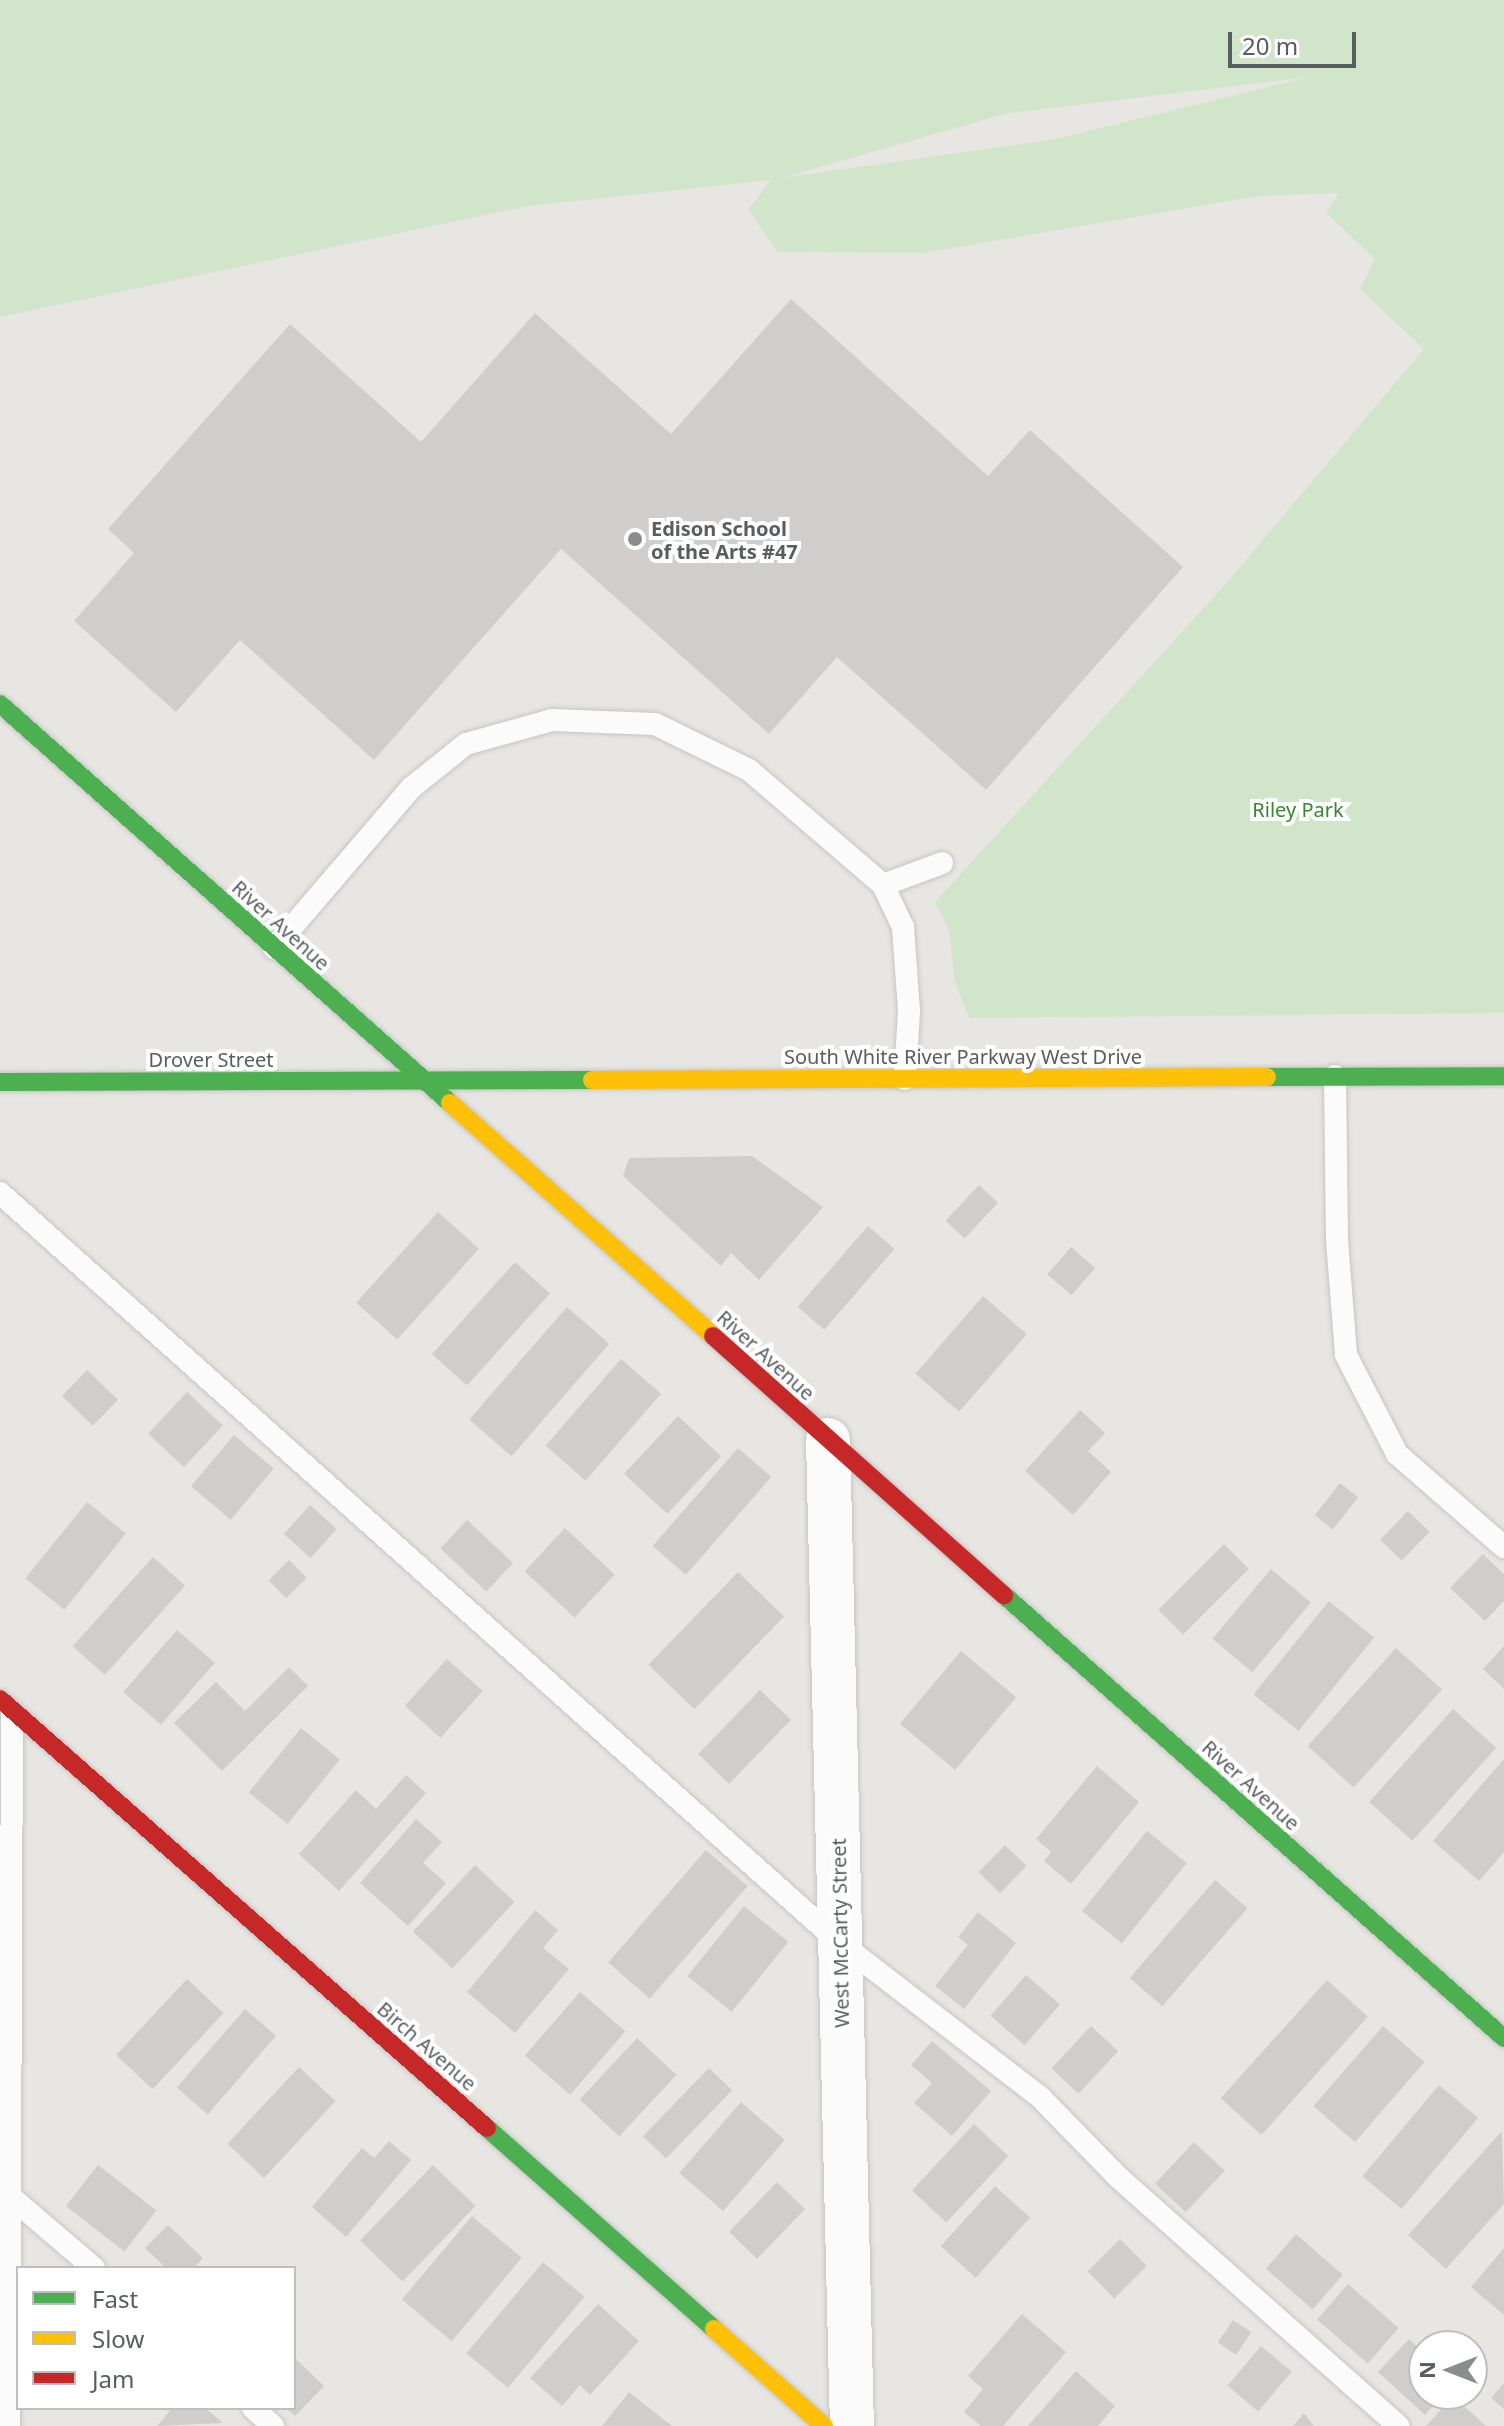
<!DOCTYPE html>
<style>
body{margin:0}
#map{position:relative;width:1504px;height:2426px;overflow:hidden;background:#e8e6e2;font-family:"Noto Sans",sans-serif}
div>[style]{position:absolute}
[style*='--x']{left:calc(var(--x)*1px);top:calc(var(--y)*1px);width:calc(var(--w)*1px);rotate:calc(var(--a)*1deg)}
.green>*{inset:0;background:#d1e5cb}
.building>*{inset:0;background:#d0cecc;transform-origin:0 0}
.roads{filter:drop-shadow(0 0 2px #c5c5c5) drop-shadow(0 0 2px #c5c5c5)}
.lane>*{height:22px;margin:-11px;padding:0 11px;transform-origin:11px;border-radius:11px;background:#fcfbfb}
.street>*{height:44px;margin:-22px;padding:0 22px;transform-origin:22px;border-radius:22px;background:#fcfbfb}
.fast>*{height:18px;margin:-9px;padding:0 9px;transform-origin:9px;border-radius:9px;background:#4caf50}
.slow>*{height:18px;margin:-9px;padding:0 9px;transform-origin:9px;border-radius:9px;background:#ffc107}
.jam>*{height:18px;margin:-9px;padding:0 9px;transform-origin:9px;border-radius:9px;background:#c62828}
.dots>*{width:22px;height:22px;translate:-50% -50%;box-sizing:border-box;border:4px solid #fff;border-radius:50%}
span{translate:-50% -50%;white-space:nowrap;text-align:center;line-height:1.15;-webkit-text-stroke:8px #fff;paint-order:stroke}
.poi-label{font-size:20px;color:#585d61;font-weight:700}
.left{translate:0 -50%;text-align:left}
.park-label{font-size:20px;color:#398631}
.street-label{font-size:20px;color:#585d61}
.legend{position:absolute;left:16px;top:2266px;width:280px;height:144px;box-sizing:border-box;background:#fff;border:2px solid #bcbec0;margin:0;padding:10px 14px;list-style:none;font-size:24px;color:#585d61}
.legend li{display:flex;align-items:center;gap:16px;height:40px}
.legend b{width:40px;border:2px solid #bcbec0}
.north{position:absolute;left:1408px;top:2330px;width:80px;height:80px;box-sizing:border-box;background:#fff;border:2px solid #bcbec0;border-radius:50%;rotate:270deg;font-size:22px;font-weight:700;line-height:32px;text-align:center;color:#585d61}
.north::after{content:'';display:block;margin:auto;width:28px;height:36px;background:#8a8d8e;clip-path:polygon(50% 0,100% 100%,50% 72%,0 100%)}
.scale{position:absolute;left:1228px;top:32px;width:128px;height:36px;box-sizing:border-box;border:4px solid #585d61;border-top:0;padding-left:10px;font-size:24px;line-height:28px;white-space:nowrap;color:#585d61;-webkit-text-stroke:6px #fff;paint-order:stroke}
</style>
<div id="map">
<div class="green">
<i style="clip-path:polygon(evenodd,0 0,1504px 0,1504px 1013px,969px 1018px,955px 982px,949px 931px,935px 902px,1223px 587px,1424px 349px,1360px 289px,1375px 259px,1326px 213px,1339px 193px,1259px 196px,922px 253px,778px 252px,748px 210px,771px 180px,528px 206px,0 317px,0 0,1309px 77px,1056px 139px,781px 178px,1009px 113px,1309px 77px)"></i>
</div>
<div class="building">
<i style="clip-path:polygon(791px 299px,988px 476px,1030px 430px,1183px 567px,986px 790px,837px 657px,769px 734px,561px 549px,374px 760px,240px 640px,176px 712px,74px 621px,134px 553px,108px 529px,290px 324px,421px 442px,535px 313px,671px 434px)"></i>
<i style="clip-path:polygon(752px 1156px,823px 1207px,759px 1280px,731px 1253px,721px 1266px,623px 1176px,629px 1158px)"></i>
<i style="left:979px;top:1185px;width:26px;height:49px;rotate:43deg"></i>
<i style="left:438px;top:1212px;width:55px;height:122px;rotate:42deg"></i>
<i style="left:868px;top:1226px;width:35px;height:107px;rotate:41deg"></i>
<i style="left:1071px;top:1247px;width:32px;height:36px;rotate:41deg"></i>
<i style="left:515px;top:1262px;width:47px;height:124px;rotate:42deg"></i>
<i style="left:983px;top:1296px;width:58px;height:103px;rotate:41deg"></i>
<i style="left:567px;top:1307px;width:56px;height:149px;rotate:41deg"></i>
<i style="left:621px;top:1359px;width:53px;height:115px;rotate:41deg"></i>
<i style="left:87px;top:1370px;width:43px;height:36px;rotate:44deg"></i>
<i style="left:187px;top:1392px;width:49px;height:57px;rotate:43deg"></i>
<i style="clip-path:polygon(1080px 1410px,1105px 1433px,1088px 1451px,1111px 1472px,1073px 1515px,1025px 1471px)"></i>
<i style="left:678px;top:1416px;width:59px;height:79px;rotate:43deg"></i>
<i style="left:234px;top:1435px;width:52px;height:67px;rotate:40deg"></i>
<i style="left:738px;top:1448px;width:44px;height:130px;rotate:41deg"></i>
<i style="left:1340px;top:1483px;width:23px;height:41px;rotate:38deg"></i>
<i style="left:87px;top:1502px;width:50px;height:98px;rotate:39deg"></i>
<i style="left:310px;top:1505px;width:36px;height:39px;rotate:42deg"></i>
<i style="left:1408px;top:1511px;width:30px;height:40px;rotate:44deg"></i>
<i style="left:467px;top:1520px;width:63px;height:39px;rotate:43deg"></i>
<i style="left:565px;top:1528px;width:68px;height:59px;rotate:43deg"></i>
<i style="left:1224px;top:1544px;width:35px;height:93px;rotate:45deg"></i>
<i style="clip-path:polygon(1483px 1554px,1504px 1574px,1504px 1601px,1485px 1621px,1450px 1588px)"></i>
<i style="left:153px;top:1557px;width:43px;height:120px;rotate:42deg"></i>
<i style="left:289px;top:1560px;width:25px;height:29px;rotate:45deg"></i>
<i style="left:1271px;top:1569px;width:52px;height:91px;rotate:40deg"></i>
<i style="left:738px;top:1572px;width:64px;height:129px;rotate:44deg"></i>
<i style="left:1329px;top:1601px;width:58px;height:120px;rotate:39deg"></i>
<i style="left:177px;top:1630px;width:50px;height:82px;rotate:41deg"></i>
<i style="clip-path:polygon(1504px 1646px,1504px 1689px,1483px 1669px)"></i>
<i style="left:1396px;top:1648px;width:62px;height:132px;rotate:42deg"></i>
<i style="left:961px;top:1651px;width:72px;height:95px;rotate:40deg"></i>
<i style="left:447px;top:1659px;width:48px;height:63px;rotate:42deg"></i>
<i style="clip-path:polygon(289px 1667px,308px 1686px,222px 1771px,174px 1723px,216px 1682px,245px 1711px)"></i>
<i style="left:760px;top:1690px;width:43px;height:89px;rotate:44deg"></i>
<i style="left:1453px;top:1709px;width:58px;height:125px;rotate:42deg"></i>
<i style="left:301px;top:1728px;width:50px;height:83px;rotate:39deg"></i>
<i style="clip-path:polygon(1504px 1759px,1504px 1852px,1479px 1881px,1433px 1841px)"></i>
<i style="clip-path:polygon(1097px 1766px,1139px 1802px,1071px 1884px,1044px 1861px,1051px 1852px,1036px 1839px)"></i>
<i style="clip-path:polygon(406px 1775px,426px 1793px,339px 1891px,299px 1854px,356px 1790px,376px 1809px)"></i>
<i style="clip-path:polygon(416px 1819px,442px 1842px,423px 1863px,446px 1883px,408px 1926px,360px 1883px)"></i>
<i style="left:1147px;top:1831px;width:51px;height:103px;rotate:39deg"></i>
<i style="left:1005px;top:1845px;width:30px;height:38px;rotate:44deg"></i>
<i style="left:706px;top:1850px;width:55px;height:149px;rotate:41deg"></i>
<i style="left:475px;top:1865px;width:54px;height:91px;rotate:43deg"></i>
<i style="left:1215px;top:1880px;width:43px;height:130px;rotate:41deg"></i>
<i style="left:744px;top:1906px;width:57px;height:90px;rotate:39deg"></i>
<i style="clip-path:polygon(535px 1910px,558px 1930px,543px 1948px,569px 1969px,515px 2033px,467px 1992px)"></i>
<i style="clip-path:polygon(978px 1912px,1016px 1943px,964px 2009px,935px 1986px,968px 1945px,958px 1937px)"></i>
<i style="left:1026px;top:1975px;width:45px;height:54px;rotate:41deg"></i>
<i style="left:187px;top:1979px;width:50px;height:104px;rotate:43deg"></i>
<i style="left:1327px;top:1980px;width:55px;height:159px;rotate:42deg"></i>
<i style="left:580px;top:1992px;width:60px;height:84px;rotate:41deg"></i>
<i style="left:245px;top:2009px;width:41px;height:104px;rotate:41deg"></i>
<i style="left:1091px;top:2026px;width:37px;height:58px;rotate:43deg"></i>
<i style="left:1383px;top:2026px;width:55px;height:106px;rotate:41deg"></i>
<i style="left:637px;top:2038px;width:54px;height:84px;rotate:43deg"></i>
<i style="clip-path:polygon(932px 2041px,991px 2091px,952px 2136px,914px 2103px,932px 2083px,911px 2065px)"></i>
<i style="left:299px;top:2067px;width:50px;height:105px;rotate:43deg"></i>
<i style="left:709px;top:2068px;width:32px;height:95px;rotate:44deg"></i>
<i style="left:1439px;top:2085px;width:51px;height:119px;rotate:40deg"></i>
<i style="left:741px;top:2102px;width:58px;height:94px;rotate:41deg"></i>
<i style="left:974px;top:2124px;width:47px;height:91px;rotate:43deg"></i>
<i style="clip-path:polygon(1502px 2131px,1504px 2204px,1446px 2269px,1408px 2235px)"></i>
<i style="clip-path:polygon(389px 2141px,411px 2160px,346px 2237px,312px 2207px,362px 2148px,374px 2158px)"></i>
<i style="left:1194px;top:2142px;width:42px;height:57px;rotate:43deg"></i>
<i style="left:98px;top:2165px;width:74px;height:52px;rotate:38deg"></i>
<i style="left:433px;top:2165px;width:59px;height:105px;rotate:44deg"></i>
<i style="left:777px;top:2182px;width:39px;height:69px;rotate:44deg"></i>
<i style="left:995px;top:2186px;width:47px;height:81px;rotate:42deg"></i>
<i style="left:472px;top:2216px;width:65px;height:109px;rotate:40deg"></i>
<i style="clip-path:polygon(168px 2225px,203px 2258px,194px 2268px,166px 2268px,145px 2248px)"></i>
<i style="left:1296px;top:2234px;width:62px;height:46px;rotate:41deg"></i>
<i style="left:1120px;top:2239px;width:38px;height:46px;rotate:45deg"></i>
<i style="clip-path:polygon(1504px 2248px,1504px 2315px,1471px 2287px)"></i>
<i style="left:543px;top:2262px;width:54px;height:119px;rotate:40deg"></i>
<i style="left:1348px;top:2284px;width:67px;height:47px;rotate:41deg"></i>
<i style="clip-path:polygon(598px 2304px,639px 2341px,590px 2395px,580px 2385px,562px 2406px,530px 2378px)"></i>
<i style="clip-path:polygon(1022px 2314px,1066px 2352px,1003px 2426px,981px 2426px,964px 2412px,983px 2389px,968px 2376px)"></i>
<i style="left:1233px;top:2320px;width:22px;height:27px;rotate:34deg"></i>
<i style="clip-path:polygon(1409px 2339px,1424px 2353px,1424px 2394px,1444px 2394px,1425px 2415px,1378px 2372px)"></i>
<i style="left:1261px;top:2346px;width:40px;height:52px;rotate:40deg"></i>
<i style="clip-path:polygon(294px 2357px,324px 2386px,295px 2416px,286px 2408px,294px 2408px)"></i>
<i style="clip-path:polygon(1076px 2371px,1115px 2406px,1098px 2426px,1028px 2426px)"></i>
<i style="clip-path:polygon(1504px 2383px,1504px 2409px,1491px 2398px)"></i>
<i style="clip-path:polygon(629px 2392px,672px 2426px,602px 2426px)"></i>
<i style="clip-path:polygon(1453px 2396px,1486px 2426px,1426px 2426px)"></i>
<i style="clip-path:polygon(172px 2408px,205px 2408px,223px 2423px,157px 2426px)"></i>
<i style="clip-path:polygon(1304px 2413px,1314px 2426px,1293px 2426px)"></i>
</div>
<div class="roads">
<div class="lane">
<i style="--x:883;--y:885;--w:63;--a:-20.4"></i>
<i style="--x:274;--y:948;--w:211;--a:-49.4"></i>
<i style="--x:411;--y:788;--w:70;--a:-38.7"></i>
<i style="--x:466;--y:744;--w:89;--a:-15.6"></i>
<i style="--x:552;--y:720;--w:103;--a:2.2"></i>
<i style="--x:655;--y:724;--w:105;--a:26.1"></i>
<i style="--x:749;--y:770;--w:177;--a:40.6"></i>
<i style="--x:883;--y:885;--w:47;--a:64.5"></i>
<i style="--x:903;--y:927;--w:84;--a:85.9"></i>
<i style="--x:909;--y:1011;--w:68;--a:93.4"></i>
<i style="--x:1335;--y:1076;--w:164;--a:89.3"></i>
<i style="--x:1337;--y:1240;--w:115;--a:85.5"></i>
<i style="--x:1346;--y:1355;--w:111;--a:62.7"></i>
<i style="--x:1397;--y:1454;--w:142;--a:41"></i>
<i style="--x:0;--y:1193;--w:1126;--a:41.76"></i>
<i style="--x:840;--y:1943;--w:251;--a:37.6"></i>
<i style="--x:1039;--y:2096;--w:113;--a:45.7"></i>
<i style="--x:1118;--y:2177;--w:375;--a:41.6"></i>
<i style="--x:12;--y:2198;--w:108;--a:40.5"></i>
<i style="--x:253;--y:2408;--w:27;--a:42"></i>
<i style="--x:9;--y:2426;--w:715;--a:-89.76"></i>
</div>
<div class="street">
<i style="--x:828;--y:1440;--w:986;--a:88.61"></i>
</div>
<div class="fast">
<i style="--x:0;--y:704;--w:601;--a:41.56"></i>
<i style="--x:1267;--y:1077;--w:237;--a:-0.2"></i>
<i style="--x:0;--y:1082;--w:592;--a:-0.19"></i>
<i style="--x:1004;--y:1595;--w:668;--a:41.54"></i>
<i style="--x:487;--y:2128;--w:303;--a:41.5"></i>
</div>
<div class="slow">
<i style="--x:592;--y:1080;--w:675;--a:-0.25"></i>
<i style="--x:450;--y:1103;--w:351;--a:41.5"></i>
<i style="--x:714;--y:2329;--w:147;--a:41.4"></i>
</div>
<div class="jam">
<i style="--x:713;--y:1336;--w:390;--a:41.7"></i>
<i style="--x:0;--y:1699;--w:649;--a:41.38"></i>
</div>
</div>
<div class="dots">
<i style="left:635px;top:539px;background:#8a8d8e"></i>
</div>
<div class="poi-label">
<span class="left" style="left:651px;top:540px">Edison School<br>of the Arts #47</span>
</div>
<div class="park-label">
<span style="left:1298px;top:809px">Riley Park</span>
</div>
<div class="street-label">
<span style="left:281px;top:925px;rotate:42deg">River Avenue</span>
<span style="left:963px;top:1056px">South White River Parkway West Drive</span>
<span style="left:211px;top:1059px">Drover Street</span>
<span style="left:766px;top:1355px;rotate:42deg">River Avenue</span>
<span style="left:1251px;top:1785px;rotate:42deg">River Avenue</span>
<span style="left:840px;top:1933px;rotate:-91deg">West McCarty Street</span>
<span style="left:427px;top:2046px;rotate:41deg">Birch Avenue</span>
</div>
<ul class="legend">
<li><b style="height:10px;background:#4caf50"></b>Fast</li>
<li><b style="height:10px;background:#ffc107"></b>Slow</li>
<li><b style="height:10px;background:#c62828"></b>Jam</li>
</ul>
<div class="north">N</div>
<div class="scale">20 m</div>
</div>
